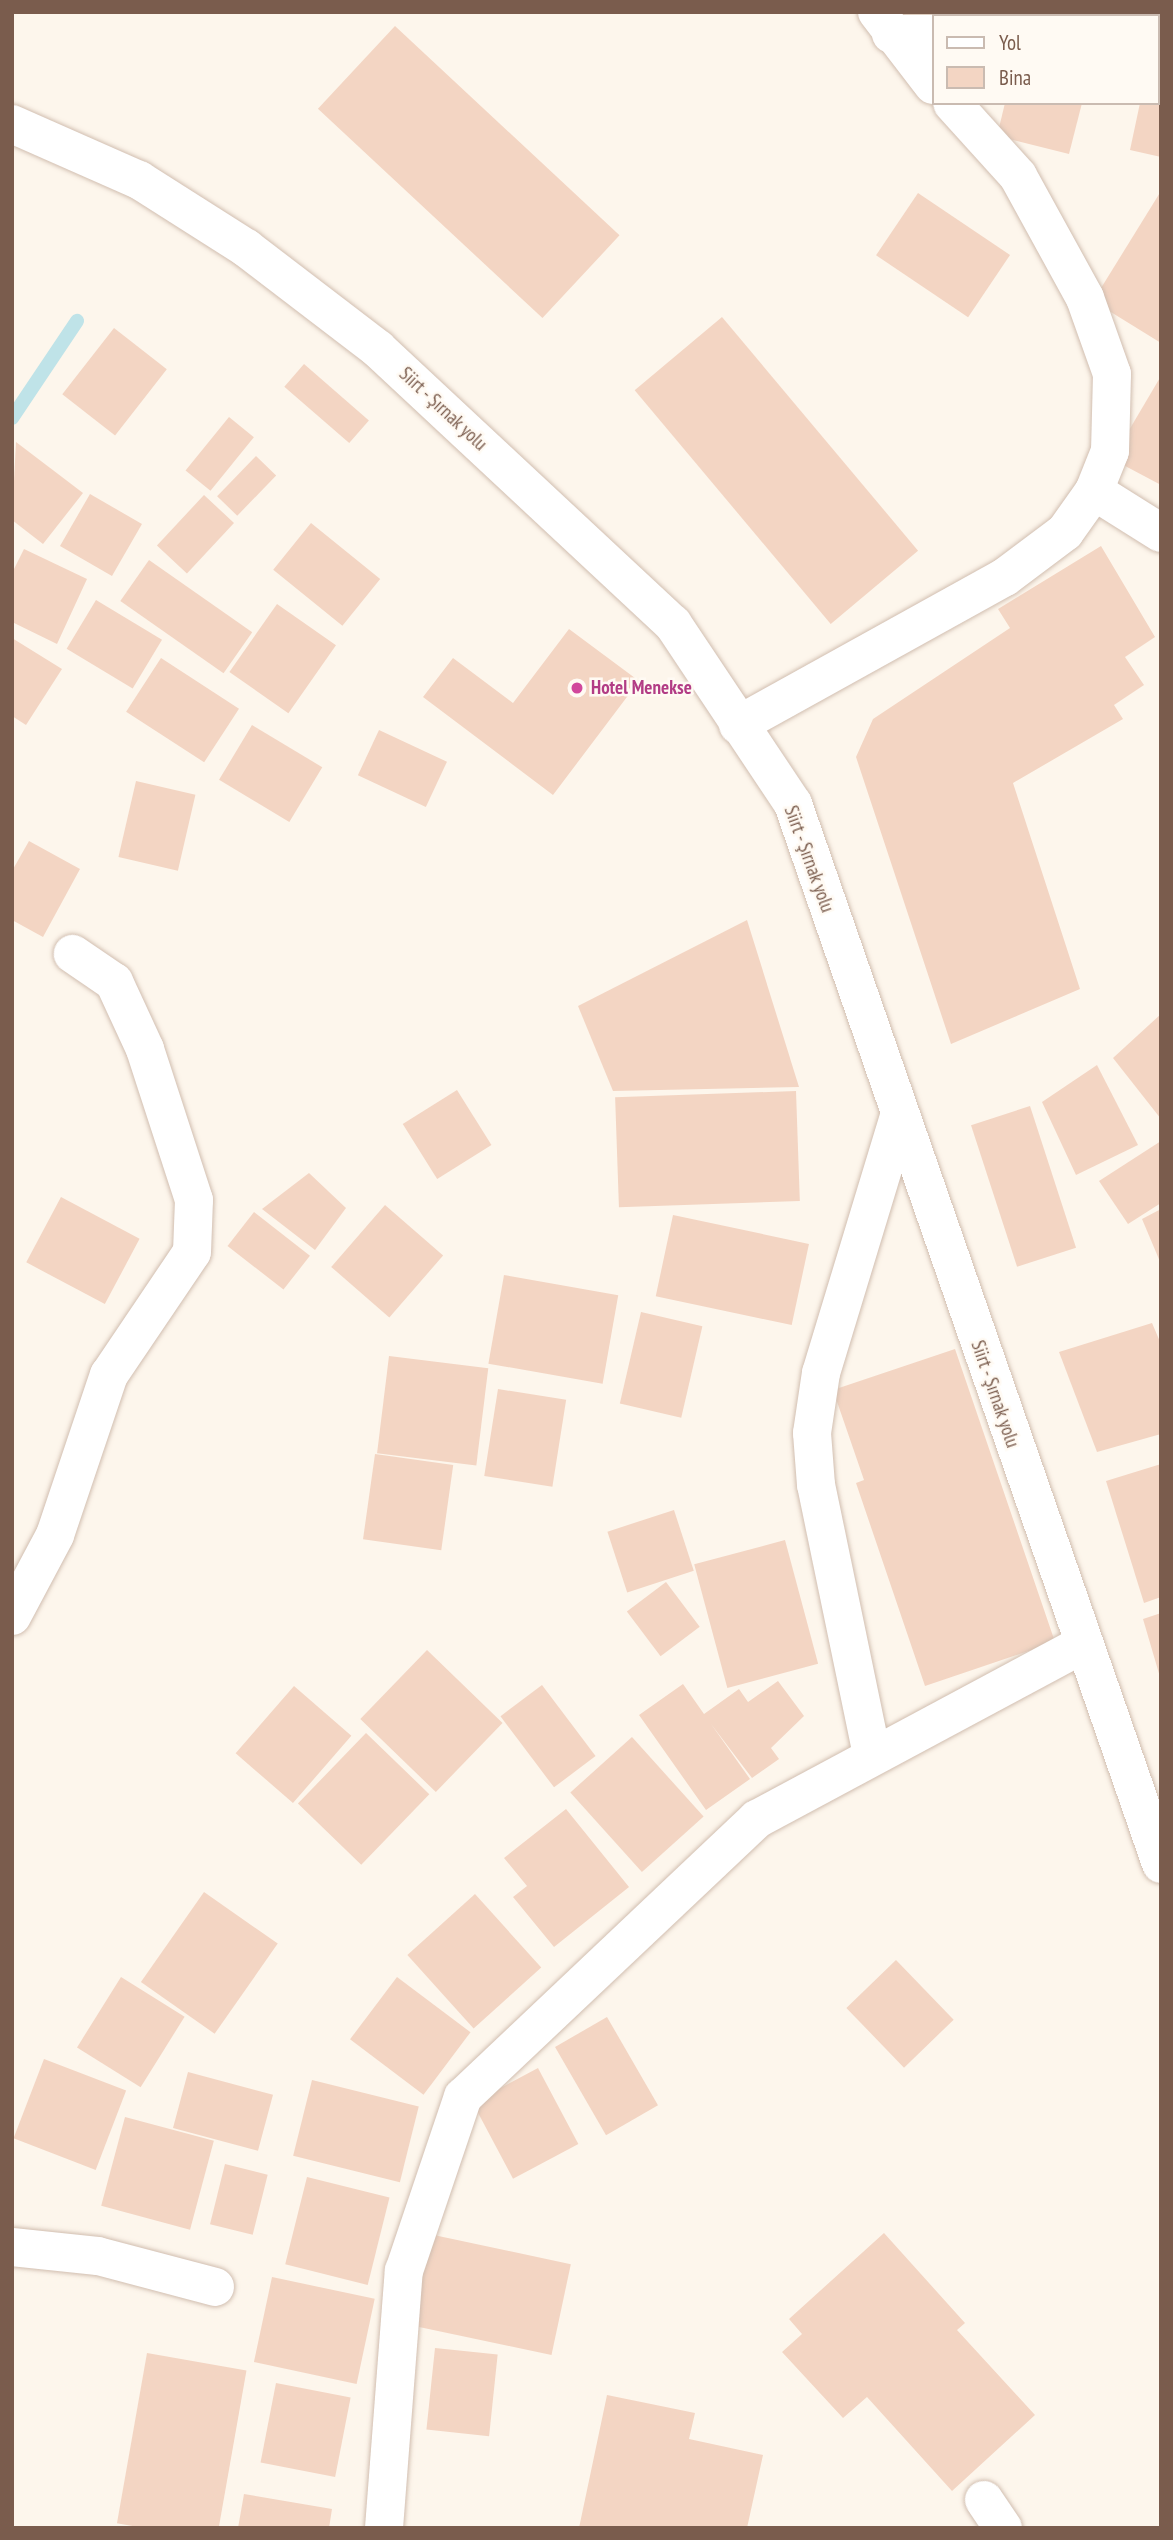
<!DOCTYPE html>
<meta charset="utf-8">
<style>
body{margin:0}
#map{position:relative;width:1173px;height:2540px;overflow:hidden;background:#fdf6ec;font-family:"PT Sans Narrow",sans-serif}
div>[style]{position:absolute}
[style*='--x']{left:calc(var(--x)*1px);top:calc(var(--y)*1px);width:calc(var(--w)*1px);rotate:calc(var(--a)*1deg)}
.stream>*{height:14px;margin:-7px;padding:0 7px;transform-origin:7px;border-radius:7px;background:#bfe3e8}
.building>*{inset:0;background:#f3d5c3;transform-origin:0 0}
.roads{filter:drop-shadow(0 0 2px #d1beb0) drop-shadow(0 0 2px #d1beb0)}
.street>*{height:38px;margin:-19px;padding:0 19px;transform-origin:19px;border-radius:19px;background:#fff}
.secondary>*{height:38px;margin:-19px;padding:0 19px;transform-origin:19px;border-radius:19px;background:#fff}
.dots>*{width:19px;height:19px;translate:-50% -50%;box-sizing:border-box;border:4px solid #fffaf3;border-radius:50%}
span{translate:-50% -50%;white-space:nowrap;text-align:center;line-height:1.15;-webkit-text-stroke:5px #fffaf3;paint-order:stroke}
.street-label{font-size:19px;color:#7a5c4d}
.hotel-label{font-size:19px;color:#b23c85;font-weight:700}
.left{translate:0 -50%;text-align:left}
.frame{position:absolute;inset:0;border:14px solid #7a5c4d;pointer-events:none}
.legend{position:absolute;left:932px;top:14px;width:228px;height:91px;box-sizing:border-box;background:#fffaf3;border:2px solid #cabbb1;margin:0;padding:9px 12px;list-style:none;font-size:21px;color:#7a5c4d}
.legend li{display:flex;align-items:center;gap:14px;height:35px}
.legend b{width:35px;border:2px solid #cabbb1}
</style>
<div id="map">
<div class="stream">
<i style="--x:12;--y:418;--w:117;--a:-56.2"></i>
</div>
<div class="building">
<i style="left:395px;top:26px;width:307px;height:113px;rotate:43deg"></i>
<i style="clip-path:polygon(1157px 51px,1161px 52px,1161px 157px,1130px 150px,1140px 103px,1157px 103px)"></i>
<i style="clip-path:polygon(1005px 103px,1082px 103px,1069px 154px,997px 136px)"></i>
<i style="clip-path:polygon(1161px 191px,1161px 343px,1093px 301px)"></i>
<i style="left:918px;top:193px;width:111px;height:75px;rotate:34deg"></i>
<i style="left:722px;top:317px;width:305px;height:114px;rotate:50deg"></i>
<i style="left:114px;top:328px;width:67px;height:84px;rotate:38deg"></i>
<i style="left:304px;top:364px;width:86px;height:30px;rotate:41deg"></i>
<i style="clip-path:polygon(1161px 376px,1161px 485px,1112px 459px)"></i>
<i style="left:229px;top:417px;width:32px;height:69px;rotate:39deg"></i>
<i style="clip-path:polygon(16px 442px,83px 493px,43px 544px,12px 520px)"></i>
<i style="left:256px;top:456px;width:28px;height:56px;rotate:44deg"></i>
<i style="left:90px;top:494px;width:60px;height:60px;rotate:30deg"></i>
<i style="left:204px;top:495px;width:41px;height:69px;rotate:43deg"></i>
<i style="left:311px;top:523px;width:89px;height:60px;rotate:39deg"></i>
<i style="clip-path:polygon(1101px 546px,1155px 637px,1125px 657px,1144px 685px,1114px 705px,1123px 719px,1013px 783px,1080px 989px,951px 1044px,856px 757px,873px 719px,1010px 628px,998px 609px)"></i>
<i style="clip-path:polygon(24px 549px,87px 579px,57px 644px,12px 622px,12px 573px)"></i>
<i style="left:149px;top:560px;width:126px;height:50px;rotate:35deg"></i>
<i style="left:96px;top:600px;width:77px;height:57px;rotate:31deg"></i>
<i style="left:277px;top:604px;width:72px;height:83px;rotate:35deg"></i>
<i style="clip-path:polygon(569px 629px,639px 681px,553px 795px,423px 697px,453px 658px,513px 703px)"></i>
<i style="clip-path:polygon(12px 638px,62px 669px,26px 725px,12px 716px)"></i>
<i style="left:161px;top:658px;width:93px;height:64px;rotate:33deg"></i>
<i style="left:252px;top:725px;width:82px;height:64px;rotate:31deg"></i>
<i style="left:379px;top:730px;width:75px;height:50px;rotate:25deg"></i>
<i style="left:136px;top:781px;width:61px;height:78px;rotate:13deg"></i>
<i style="clip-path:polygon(29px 841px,80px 869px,43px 937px,12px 920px,12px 871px)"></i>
<i style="clip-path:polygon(747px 920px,799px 1087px,613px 1091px,578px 1006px)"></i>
<i style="clip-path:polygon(1161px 1014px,1161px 1119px,1113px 1058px)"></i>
<i style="clip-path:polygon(1097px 1065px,1138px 1145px,1076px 1175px,1042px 1102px)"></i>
<i style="left:457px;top:1090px;width:65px;height:64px;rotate:58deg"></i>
<i style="left:796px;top:1091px;width:110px;height:181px;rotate:88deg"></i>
<i style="left:1030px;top:1106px;width:149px;height:62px;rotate:72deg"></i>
<i style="clip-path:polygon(1161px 1141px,1161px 1203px,1128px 1224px,1099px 1181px)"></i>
<i style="clip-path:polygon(309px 1173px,346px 1208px,315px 1250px,262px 1209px)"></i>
<i style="left:61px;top:1197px;width:89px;height:74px;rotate:28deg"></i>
<i style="left:385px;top:1205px;width:77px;height:82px;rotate:41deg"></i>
<i style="clip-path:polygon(1161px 1209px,1161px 1264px,1142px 1219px)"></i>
<i style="left:254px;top:1212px;width:71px;height:43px;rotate:38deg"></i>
<i style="left:673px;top:1215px;width:139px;height:83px;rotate:12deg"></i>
<i style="left:504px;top:1275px;width:116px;height:90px;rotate:10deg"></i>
<i style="left:641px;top:1312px;width:63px;height:94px;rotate:13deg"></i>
<i style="clip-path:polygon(1152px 1323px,1161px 1344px,1161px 1434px,1097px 1452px,1059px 1352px)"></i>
<i style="clip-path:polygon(955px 1349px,1055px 1642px,925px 1686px,856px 1483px,864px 1480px,833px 1390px)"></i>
<i style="left:389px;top:1356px;width:100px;height:98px;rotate:7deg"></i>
<i style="left:498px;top:1389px;width:69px;height:88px;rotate:9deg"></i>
<i style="left:375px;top:1454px;width:79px;height:86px;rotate:8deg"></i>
<i style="clip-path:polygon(1161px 1464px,1161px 1597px,1144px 1603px,1106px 1481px)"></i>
<i style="left:674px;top:1510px;width:64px;height:70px;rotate:72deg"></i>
<i style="left:785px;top:1540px;width:128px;height:94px;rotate:75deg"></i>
<i style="left:666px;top:1582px;width:56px;height:49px;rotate:53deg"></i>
<i style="clip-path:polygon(1161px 1613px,1161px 1677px,1160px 1677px,1143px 1619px)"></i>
<i style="left:427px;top:1650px;width:105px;height:96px;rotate:44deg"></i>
<i style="clip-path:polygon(778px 1681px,804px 1716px,771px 1748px,779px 1759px,752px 1778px,711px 1724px,750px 1779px,706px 1810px,639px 1715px,683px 1684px,704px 1714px,739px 1689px,748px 1702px)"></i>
<i style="left:542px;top:1685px;width:89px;height:52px;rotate:53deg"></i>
<i style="left:294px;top:1686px;width:76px;height:89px;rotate:41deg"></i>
<i style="left:366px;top:1733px;width:88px;height:98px;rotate:44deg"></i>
<i style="left:632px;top:1737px;width:107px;height:83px;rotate:48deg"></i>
<i style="clip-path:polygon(566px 1809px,629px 1887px,554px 1947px,513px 1897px,527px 1886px,504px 1858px)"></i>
<i style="left:204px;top:1892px;width:90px;height:110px;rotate:35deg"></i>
<i style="left:475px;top:1894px;width:99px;height:91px;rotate:48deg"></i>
<i style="left:896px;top:1960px;width:83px;height:69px;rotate:46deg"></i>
<i style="left:121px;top:1977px;width:75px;height:83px;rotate:32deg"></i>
<i style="left:397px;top:1977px;width:92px;height:78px;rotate:37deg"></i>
<i style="left:607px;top:2017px;width:102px;height:60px;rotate:60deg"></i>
<i style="left:44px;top:2059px;width:88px;height:85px;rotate:21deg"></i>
<i style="left:538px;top:2068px;width:86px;height:74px;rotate:62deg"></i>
<i style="left:188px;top:2072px;width:88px;height:58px;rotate:15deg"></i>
<i style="left:312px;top:2080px;width:110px;height:78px;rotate:14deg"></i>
<i style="left:125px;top:2117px;width:92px;height:92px;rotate:15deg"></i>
<i style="left:225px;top:2164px;width:44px;height:62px;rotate:14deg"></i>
<i style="left:307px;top:2177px;width:85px;height:90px;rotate:14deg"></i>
<i style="clip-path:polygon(884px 2233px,965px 2323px,957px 2330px,1035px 2415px,952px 2491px,867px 2397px,843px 2418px,782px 2352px,802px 2334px,789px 2319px)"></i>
<i style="left:429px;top:2234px;width:145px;height:93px;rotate:12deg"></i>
<i style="left:272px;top:2277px;width:105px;height:87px;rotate:12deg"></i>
<i style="left:435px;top:2348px;width:63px;height:82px;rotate:6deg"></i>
<i style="left:147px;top:2353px;width:101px;height:173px;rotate:10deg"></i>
<i style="left:276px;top:2383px;width:76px;height:81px;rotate:11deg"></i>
<i style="clip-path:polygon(607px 2395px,695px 2413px,689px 2439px,763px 2455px,747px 2528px,579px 2528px)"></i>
<i style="clip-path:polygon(244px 2494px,332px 2509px,329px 2528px,238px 2528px)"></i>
</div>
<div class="roads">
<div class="street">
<i style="--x:877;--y:12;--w:92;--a:52.5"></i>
<i style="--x:891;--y:34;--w:42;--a:0"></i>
<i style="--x:1157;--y:44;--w:4;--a:0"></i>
<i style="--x:1094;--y:491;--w:79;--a:32.1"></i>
<i style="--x:738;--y:725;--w:305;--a:-29"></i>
<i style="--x:1005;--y:577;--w:75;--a:-36.9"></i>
<i style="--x:1065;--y:532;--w:50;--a:-54.7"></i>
<i style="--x:1094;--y:491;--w:43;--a:-68.2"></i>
<i style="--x:1110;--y:451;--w:77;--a:-88.5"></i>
<i style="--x:1112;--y:374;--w:81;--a:-109.6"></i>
<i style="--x:1085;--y:298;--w:139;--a:-118.8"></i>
<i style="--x:1018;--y:176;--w:98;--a:-132.1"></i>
<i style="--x:12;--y:1616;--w:92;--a:-62"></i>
<i style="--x:55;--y:1535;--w:169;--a:-71.4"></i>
<i style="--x:109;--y:1375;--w:148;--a:-56"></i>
<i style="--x:192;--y:1252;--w:52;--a:-87.8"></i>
<i style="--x:194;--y:1200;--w:159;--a:-108"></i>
<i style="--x:145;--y:1049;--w:74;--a:-114.8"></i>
<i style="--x:114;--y:982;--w:50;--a:-145.7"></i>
<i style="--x:872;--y:1755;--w:276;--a:-101.7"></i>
<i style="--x:816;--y:1485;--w:52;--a:-94.4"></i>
<i style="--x:812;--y:1433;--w:61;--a:-81.5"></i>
<i style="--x:821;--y:1373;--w:265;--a:-73.1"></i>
<i style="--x:12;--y:2247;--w:86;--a:6"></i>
<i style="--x:98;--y:2256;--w:121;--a:14.8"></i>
<i style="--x:984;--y:2500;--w:34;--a:56"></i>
<i style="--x:384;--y:2528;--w:258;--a:-85.6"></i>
<i style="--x:404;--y:2271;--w:184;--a:-71.3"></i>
<i style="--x:463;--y:2097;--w:405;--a:-43.4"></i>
<i style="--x:757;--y:1819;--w:371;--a:-28.2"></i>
</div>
<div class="secondary">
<i style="--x:12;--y:124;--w:139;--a:23.8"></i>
<i style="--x:139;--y:180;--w:127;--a:32.4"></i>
<i style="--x:246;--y:248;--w:166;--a:37.4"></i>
<i style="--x:378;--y:349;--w:403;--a:43"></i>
<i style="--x:673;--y:624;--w:216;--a:56.3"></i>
<i style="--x:793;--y:804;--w:1122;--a:70.85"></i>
</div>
</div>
<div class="dots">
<i style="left:577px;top:688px;background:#d1479c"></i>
</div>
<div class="street-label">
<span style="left:443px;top:409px;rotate:43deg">Siirt - Şırnak yolu</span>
<span style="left:809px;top:859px;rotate:70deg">Siirt - Şırnak yolu</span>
<span style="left:995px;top:1394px;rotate:71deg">Siirt - Şırnak yolu</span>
</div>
<div class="hotel-label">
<span class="left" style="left:591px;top:688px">Hotel Menekse</span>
</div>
<div class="frame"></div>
<ul class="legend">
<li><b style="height:9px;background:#fff"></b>Yol</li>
<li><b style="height:19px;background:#f3d5c3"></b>Bina</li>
</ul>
</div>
